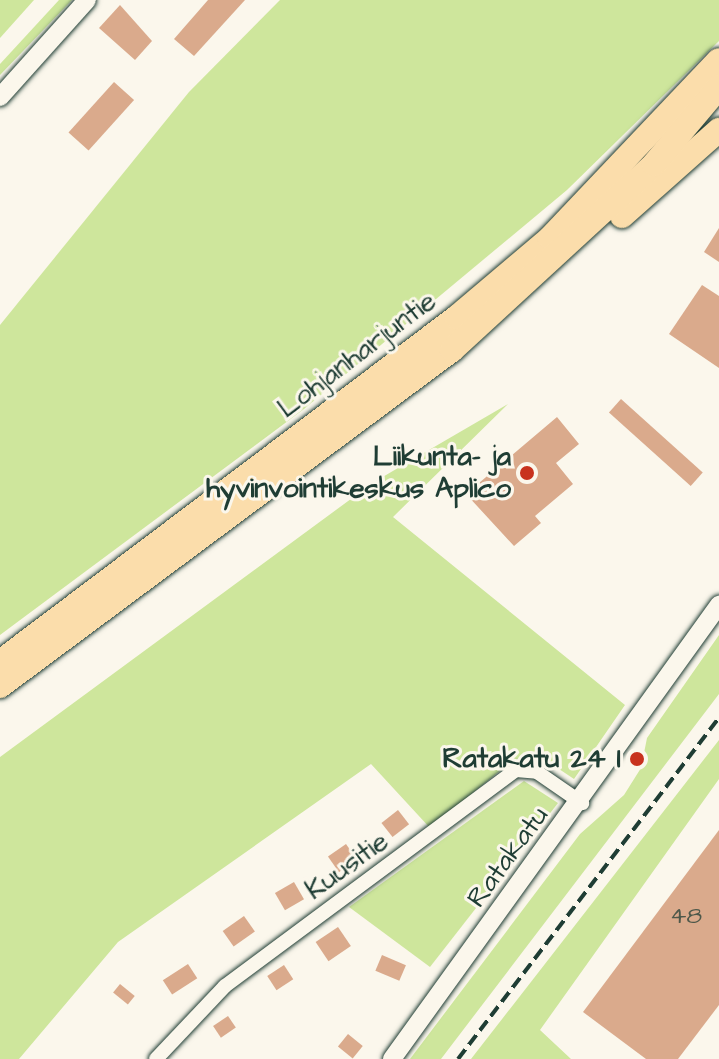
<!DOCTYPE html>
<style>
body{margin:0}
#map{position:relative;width:719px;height:1059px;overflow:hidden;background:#fbf7ec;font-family:"Architects Daughter",sans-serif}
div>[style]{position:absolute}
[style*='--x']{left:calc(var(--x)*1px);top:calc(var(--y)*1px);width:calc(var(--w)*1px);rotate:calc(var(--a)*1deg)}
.green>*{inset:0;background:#cee69c}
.building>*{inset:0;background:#daaa8c;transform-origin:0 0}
.roads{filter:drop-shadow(0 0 2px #1f3d34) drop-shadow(0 0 2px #1f3d34)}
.minor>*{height:14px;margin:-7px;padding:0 7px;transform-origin:7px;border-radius:7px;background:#fbf7ec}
.tertiary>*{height:18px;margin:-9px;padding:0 9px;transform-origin:9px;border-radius:9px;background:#fbf7ec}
.trunk>*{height:24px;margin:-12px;padding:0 12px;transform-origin:12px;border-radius:12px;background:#fbddab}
.rail>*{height:4px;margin-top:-2px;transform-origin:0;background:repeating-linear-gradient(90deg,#1f3d34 0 12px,transparent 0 18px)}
.dots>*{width:22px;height:22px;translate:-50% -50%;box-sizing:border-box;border:4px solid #fbf7ec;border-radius:50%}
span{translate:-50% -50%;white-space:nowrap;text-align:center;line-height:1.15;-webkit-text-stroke:6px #fbf7ec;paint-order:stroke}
.number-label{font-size:24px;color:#4e584a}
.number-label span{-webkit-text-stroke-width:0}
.street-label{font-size:28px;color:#1f3d34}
.poi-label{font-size:28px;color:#1f3d34;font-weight:700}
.right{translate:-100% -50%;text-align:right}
</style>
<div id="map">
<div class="green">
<i style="clip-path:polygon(0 0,34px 0,0 38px)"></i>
<i style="clip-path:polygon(59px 0,72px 0,0 75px,0 64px)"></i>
<i style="clip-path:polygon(280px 0,719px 0,719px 41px,567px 190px,304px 409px,0 635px,0 325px,189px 92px)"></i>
<i style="clip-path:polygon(508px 404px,393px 517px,625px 705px,574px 779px,544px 759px,513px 760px,430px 828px,371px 764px,118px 942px,19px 1059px,0 1059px,0 757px,374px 482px)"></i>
<i style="clip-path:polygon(719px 635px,719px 694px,441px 1059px,410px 1059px,580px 834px,624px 795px,641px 768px,647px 738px)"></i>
<i style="clip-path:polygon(719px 740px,719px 779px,540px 1030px,571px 1059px,471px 1059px)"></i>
<i style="clip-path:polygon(524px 781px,558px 803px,430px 967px,349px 907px)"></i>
</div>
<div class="building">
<i style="clip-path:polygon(208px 0,245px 0,194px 56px,174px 39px)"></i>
<i style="clip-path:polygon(120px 5px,152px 41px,135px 60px,99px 28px)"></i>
<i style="left:114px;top:82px;width:27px;height:68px;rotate:42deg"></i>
<i style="clip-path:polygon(719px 228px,719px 262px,704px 252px)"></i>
<i style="clip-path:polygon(702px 285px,719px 296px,719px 368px,669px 334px)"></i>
<i style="left:621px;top:399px;width:110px;height:18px;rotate:42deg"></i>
<i style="clip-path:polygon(557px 417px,579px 444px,556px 463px,573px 484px,535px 516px,541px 523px,514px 546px,466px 494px)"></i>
<i style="left:398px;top:810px;width:18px;height:21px;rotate:52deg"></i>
<i style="clip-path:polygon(719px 830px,719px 1005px,678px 1059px,646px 1059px,583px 1012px)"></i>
<i style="left:346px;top:844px;width:19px;height:22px;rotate:55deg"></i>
<i style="left:294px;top:882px;width:20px;height:22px;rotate:60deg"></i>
<i style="left:244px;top:916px;width:19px;height:26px;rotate:55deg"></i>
<i style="left:338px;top:927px;width:23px;height:27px;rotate:56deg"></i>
<i style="left:382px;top:955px;width:26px;height:17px;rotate:23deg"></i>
<i style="left:188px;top:964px;width:17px;height:30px;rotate:57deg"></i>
<i style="left:284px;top:965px;width:17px;height:20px;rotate:57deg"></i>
<i style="left:120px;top:984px;width:19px;height:11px;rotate:39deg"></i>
<i style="left:228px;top:1016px;width:14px;height:18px;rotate:56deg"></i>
<i style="left:348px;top:1034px;width:19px;height:16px;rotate:39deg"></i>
</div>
<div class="roads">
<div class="minor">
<i style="--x:156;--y:1059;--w:100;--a:-46.6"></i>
<i style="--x:225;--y:986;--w:362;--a:-36.6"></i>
<i style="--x:516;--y:770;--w:21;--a:5"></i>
<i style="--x:537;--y:772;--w:55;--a:34.6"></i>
</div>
<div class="tertiary">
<i style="--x:0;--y:97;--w:130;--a:-48.1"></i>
<i style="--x:392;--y:1059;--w:560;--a:-54.24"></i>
</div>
<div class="trunk">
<i style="--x:622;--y:216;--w:130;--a:-41.6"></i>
<i style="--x:0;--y:662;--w:573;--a:-37.05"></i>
<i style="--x:457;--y:317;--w:122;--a:-40.3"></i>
<i style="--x:550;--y:238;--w:245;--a:-46.5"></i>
<i style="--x:0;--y:686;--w:563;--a:-36.63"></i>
<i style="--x:452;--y:350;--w:275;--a:-42.6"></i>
<i style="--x:654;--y:164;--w:101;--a:-49.8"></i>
</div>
</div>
<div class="rail">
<i style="--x:458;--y:1059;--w:429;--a:-52.6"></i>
</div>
<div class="dots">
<i style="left:527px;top:473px;background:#c8321e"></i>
<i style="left:637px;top:759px;background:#c8321e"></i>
</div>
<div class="number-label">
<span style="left:686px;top:917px">48</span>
</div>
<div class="street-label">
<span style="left:357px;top:355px;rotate:-37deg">Lohjanharjuntie</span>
<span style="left:508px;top:857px;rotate:-54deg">Ratakatu</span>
<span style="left:347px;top:866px;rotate:-36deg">Kuusitie</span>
</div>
<div class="poi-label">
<span class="right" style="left:511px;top:473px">Liikunta- ja<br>hyvinvointikeskus Aplico</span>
<span class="right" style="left:621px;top:759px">Ratakatu 24 I</span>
</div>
</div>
